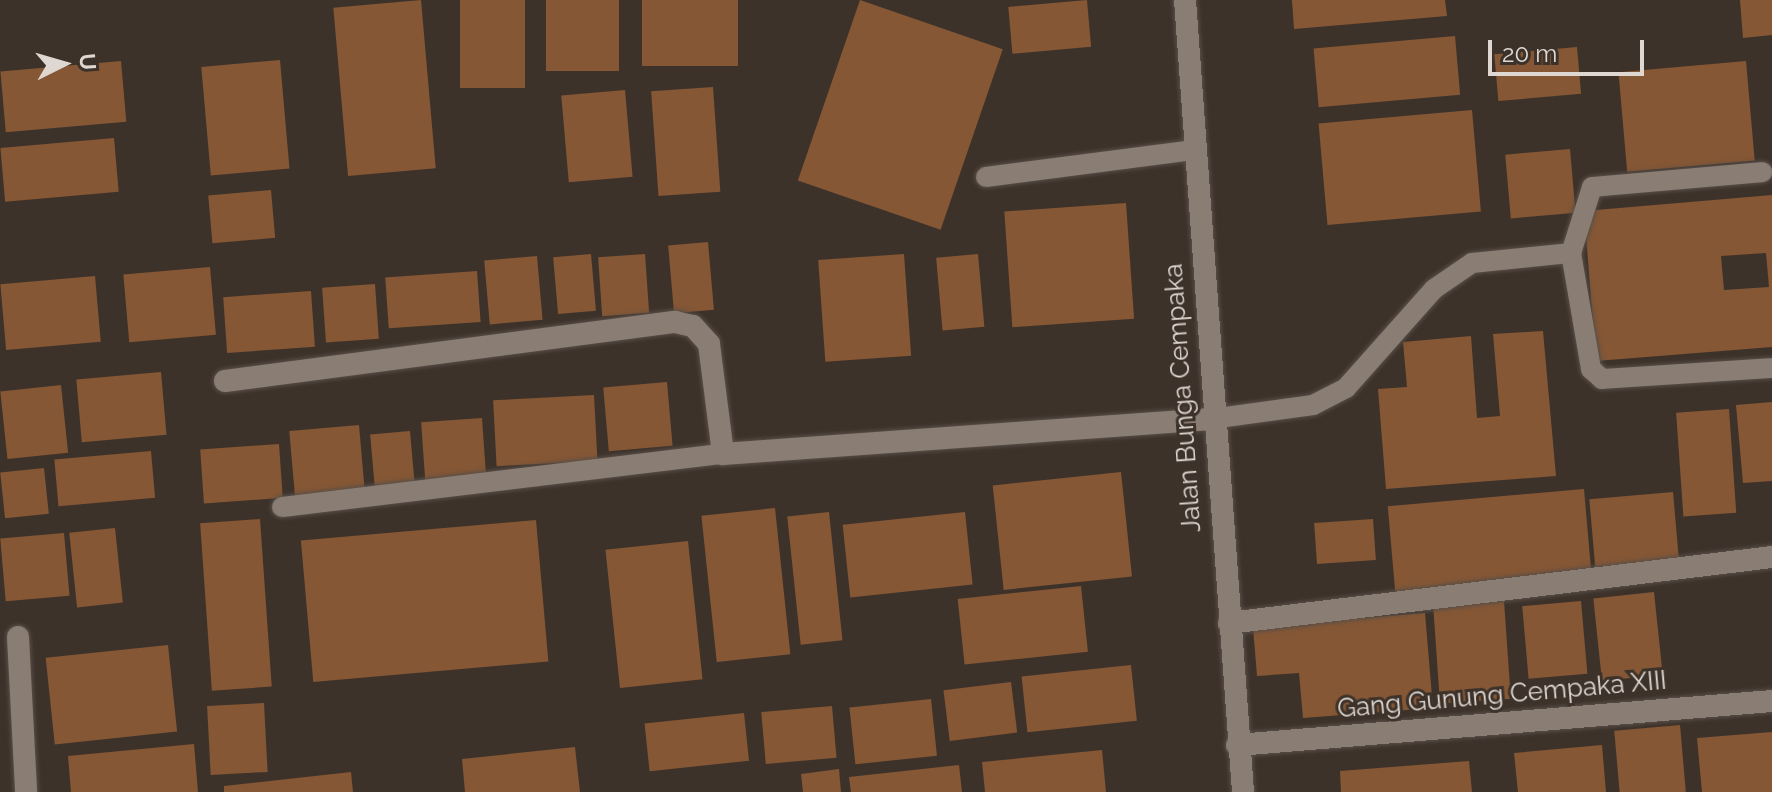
<!DOCTYPE html>
<style>
body{margin:0}
#map{position:relative;width:1772px;height:792px;overflow:hidden;background:#3d322a;font-family:Raleway,sans-serif}
div>[style]{position:absolute}
[style*='--x']{left:calc(var(--x)*1px);top:calc(var(--y)*1px);width:calc(var(--w)*1px);rotate:calc(var(--a)*1deg)}
.building>*{inset:0;background:#855735;transform-origin:0 0}
.roads{filter:drop-shadow(0 0 2px #584f48) drop-shadow(0 0 2px #584f48)}
.service>*{height:20px;margin:-10px;padding:0 10px;transform-origin:10px;border-radius:10px;background:#8a7d74}
.minor>*{height:22px;margin:-11px;padding:0 11px;transform-origin:11px;border-radius:11px;background:#8a7d74}
.tertiary>*{height:22px;margin:-11px;padding:0 11px;transform-origin:11px;border-radius:11px;background:#8a7d74}
span{translate:-50% -50%;white-space:nowrap;text-align:center;line-height:1.15;-webkit-text-stroke:6px #3d322a;paint-order:stroke}
.street-label{font-size:26px;color:#ded7d2}
.north{position:absolute;left:24px;top:24px;width:80px;height:80px;-webkit-text-stroke:6px #3d322a;paint-order:stroke;rotate:85deg;font-size:22px;font-weight:700;line-height:32px;text-align:center;color:#ded7d2}
.north::after{content:'';display:block;margin:auto;width:28px;height:36px;background:#ded7d2;clip-path:polygon(50% 0,100% 100%,50% 72%,0 100%)}
.scale{position:absolute;left:1488px;top:40px;width:156px;height:36px;box-sizing:border-box;border:4px solid #ded7d2;border-top:0;padding-left:10px;font-size:24px;line-height:28px;white-space:nowrap;color:#ded7d2;-webkit-text-stroke:6px #3d322a;paint-order:stroke}
</style>
<div id="map">
<div class="building">
<i style="left:421px;top:0;width:169px;height:88px;rotate:85deg"></i>
<i style="left:460px;top:0;width:65px;height:88px"></i>
<i style="left:546px;top:0;width:73px;height:71px"></i>
<i style="left:642px;top:0;width:96px;height:66px"></i>
<i style="left:860px;top:0;width:151px;height:191px;rotate:19deg"></i>
<i style="left:1087px;top:0;width:47px;height:79px;rotate:85deg"></i>
<i style="clip-path:polygon(1292px 0,1445px 0,1447px 16px,1294px 29px)"></i>
<i style="clip-path:polygon(1740px 0,1772px 0,1772px 35px,1743px 38px)"></i>
<i style="left:1455px;top:36px;width:59px;height:142px;rotate:85deg"></i>
<i style="left:1577px;top:47px;width:47px;height:83px;rotate:85deg"></i>
<i style="left:280px;top:60px;width:109px;height:79px;rotate:85deg"></i>
<i style="left:121px;top:61px;width:61px;height:121px;rotate:85deg"></i>
<i style="left:1746px;top:61px;width:100px;height:128px;rotate:85deg"></i>
<i style="left:713px;top:87px;width:105px;height:62px;rotate:86deg"></i>
<i style="left:625px;top:90px;width:87px;height:64px;rotate:85deg"></i>
<i style="left:1472px;top:110px;width:102px;height:154px;rotate:85deg"></i>
<i style="left:114px;top:138px;width:54px;height:114px;rotate:85deg"></i>
<i style="left:1570px;top:149px;width:64px;height:65px;rotate:85deg"></i>
<i style="left:271px;top:190px;width:48px;height:63px;rotate:85deg"></i>
<i style="clip-path:polygon(evenodd,1772px 195px,1772px 347px,1596px 361px,1584px 211px,1772px 195px,1766px 253px,1769px 287px,1724px 290px,1721px 256px,1766px 253px)"></i>
<i style="left:1126px;top:203px;width:116px;height:122px;rotate:86deg"></i>
<i style="left:708px;top:242px;width:68px;height:40px;rotate:85deg"></i>
<i style="left:591px;top:254px;width:57px;height:38px;rotate:85deg"></i>
<i style="left:645px;top:254px;width:59px;height:47px;rotate:86deg"></i>
<i style="left:904px;top:254px;width:102px;height:86px;rotate:86deg"></i>
<i style="left:978px;top:254px;width:73px;height:42px;rotate:85deg"></i>
<i style="left:537px;top:256px;width:64px;height:53px;rotate:85deg"></i>
<i style="left:210px;top:267px;width:68px;height:87px;rotate:85deg"></i>
<i style="left:477px;top:271px;width:51px;height:92px;rotate:86deg"></i>
<i style="left:95px;top:276px;width:66px;height:95px;rotate:85deg"></i>
<i style="left:375px;top:284px;width:55px;height:53px;rotate:86deg"></i>
<i style="left:311px;top:291px;width:56px;height:88px;rotate:86deg"></i>
<i style="clip-path:polygon(1543px 331px,1556px 476px,1386px 489px,1378px 389px,1407px 387px,1403px 342px,1471px 336px,1477px 418px,1500px 416px,1493px 334px)"></i>
<i style="left:161px;top:372px;width:63px;height:85px;rotate:85deg"></i>
<i style="left:667px;top:382px;width:64px;height:64px;rotate:85deg"></i>
<i style="left:61px;top:385px;width:68px;height:61px;rotate:84deg"></i>
<i style="left:594px;top:395px;width:66px;height:101px;rotate:87deg"></i>
<i style="clip-path:polygon(1772px 402px,1772px 481px,1743px 483px,1736px 405px)"></i>
<i style="left:1729px;top:409px;width:104px;height:53px;rotate:86deg"></i>
<i style="left:482px;top:418px;width:62px;height:61px;rotate:86deg"></i>
<i style="left:359px;top:425px;width:65px;height:70px;rotate:85deg"></i>
<i style="left:410px;top:431px;width:54px;height:40px;rotate:85deg"></i>
<i style="left:279px;top:444px;width:54px;height:79px;rotate:86deg"></i>
<i style="left:151px;top:451px;width:47px;height:97px;rotate:85deg"></i>
<i style="left:44px;top:468px;width:46px;height:44px;rotate:84deg"></i>
<i style="left:1121px;top:472px;width:105px;height:129px;rotate:84deg"></i>
<i style="left:1584px;top:489px;width:86px;height:197px;rotate:85deg"></i>
<i style="left:1673px;top:492px;width:68px;height:84px;rotate:85deg"></i>
<i style="left:775px;top:508px;width:147px;height:74px;rotate:84deg"></i>
<i style="left:829px;top:512px;width:129px;height:42px;rotate:84deg"></i>
<i style="left:965px;top:512px;width:73px;height:123px;rotate:84deg"></i>
<i style="left:260px;top:519px;width:168px;height:60px;rotate:86deg"></i>
<i style="left:1373px;top:519px;width:41px;height:59px;rotate:86deg"></i>
<i style="left:536px;top:520px;width:142px;height:236px;rotate:85deg"></i>
<i style="left:115px;top:528px;width:75px;height:46px;rotate:84deg"></i>
<i style="left:64px;top:533px;width:63px;height:64px;rotate:85deg"></i>
<i style="left:688px;top:541px;width:139px;height:83px;rotate:84deg"></i>
<i style="left:1081px;top:586px;width:66px;height:124px;rotate:84deg"></i>
<i style="left:1654px;top:592px;width:83px;height:61px;rotate:84deg"></i>
<i style="left:1504px;top:601px;width:98px;height:71px;rotate:86deg"></i>
<i style="left:1581px;top:601px;width:73px;height:59px;rotate:85deg"></i>
<i style="clip-path:polygon(1425px 613px,1433px 708px,1303px 718px,1299px 673px,1257px 676px,1253px 627px)"></i>
<i style="left:168px;top:645px;width:87px;height:123px;rotate:84deg"></i>
<i style="left:1131px;top:665px;width:56px;height:110px;rotate:84deg"></i>
<i style="left:1011px;top:682px;width:51px;height:68px;rotate:83deg"></i>
<i style="left:931px;top:699px;width:57px;height:82px;rotate:84deg"></i>
<i style="left:264px;top:703px;width:69px;height:57px;rotate:87deg"></i>
<i style="left:832px;top:706px;width:52px;height:71px;rotate:85deg"></i>
<i style="left:744px;top:713px;width:48px;height:100px;rotate:84deg"></i>
<i style="left:1680px;top:725px;width:67px;height:66px;rotate:85deg"></i>
<i style="clip-path:polygon(1772px 732px,1772px 792px,1702px 792px,1697px 738px)"></i>
<i style="clip-path:polygon(194px 744px,198px 792px,71px 792px,68px 756px)"></i>
<i style="clip-path:polygon(1602px 745px,1606px 792px,1518px 792px,1514px 753px)"></i>
<i style="clip-path:polygon(575px 747px,580px 792px,465px 792px,462px 759px)"></i>
<i style="clip-path:polygon(1102px 750px,1106px 792px,985px 792px,982px 762px)"></i>
<i style="clip-path:polygon(1469px 761px,1472px 792px,1341px 792px,1340px 771px)"></i>
<i style="clip-path:polygon(959px 765px,962px 792px,851px 792px,849px 777px)"></i>
<i style="clip-path:polygon(839px 769px,841px 792px,803px 792px,801px 774px)"></i>
<i style="clip-path:polygon(351px 772px,353px 792px,224px 792px,224px 786px)"></i>
</div>
<div class="roads">
<div class="service">
<i style="--x:986;--y:177;--w:210;--a:-7.4"></i>
<i style="--x:1571;--y:253;--w:118;--a:80.2"></i>
<i style="--x:1591;--y:369;--w:15;--a:42"></i>
<i style="--x:1602;--y:379;--w:170;--a:-3.7"></i>
<i style="--x:1211;--y:419;--w:103;--a:-7.8"></i>
<i style="--x:1313;--y:405;--w:37;--a:-27"></i>
<i style="--x:1346;--y:388;--w:132;--a:-48.4"></i>
<i style="--x:1434;--y:289;--w:46;--a:-34.4"></i>
<i style="--x:1472;--y:263;--w:100;--a:-5.8"></i>
<i style="--x:1571;--y:253;--w:69;--a:-72.3"></i>
<i style="--x:1592;--y:187;--w:171;--a:-5"></i>
<i style="--x:282;--y:507;--w:444;--a:-6.9"></i>
</div>
<div class="minor">
<i style="--x:225;--y:381;--w:454;--a:-7.5"></i>
<i style="--x:675;--y:322;--w:18;--a:13"></i>
<i style="--x:693;--y:326;--w:24;--a:48"></i>
<i style="--x:709;--y:344;--w:111;--a:82.7"></i>
<i style="--x:723;--y:454;--w:489;--a:-4.1"></i>
<i style="--x:1229;--y:623;--w:547;--a:-6.93"></i>
<i style="--x:18;--y:637;--w:155;--a:87"></i>
<i style="--x:1237;--y:745;--w:537;--a:-4.7"></i>
</div>
<div class="tertiary">
<i style="--x:1185;--y:0;--w:794;--a:85.81"></i>
</div>
</div>
<div class="street-label">
<span style="left:1183px;top:398px;rotate:-94deg">Jalan Bunga Cempaka</span>
<span style="left:1502px;top:695px;rotate:-5deg">Gang Gunung Cempaka XIII</span>
</div>
<div class="north">U</div>
<div class="scale">20 m</div>
</div>
